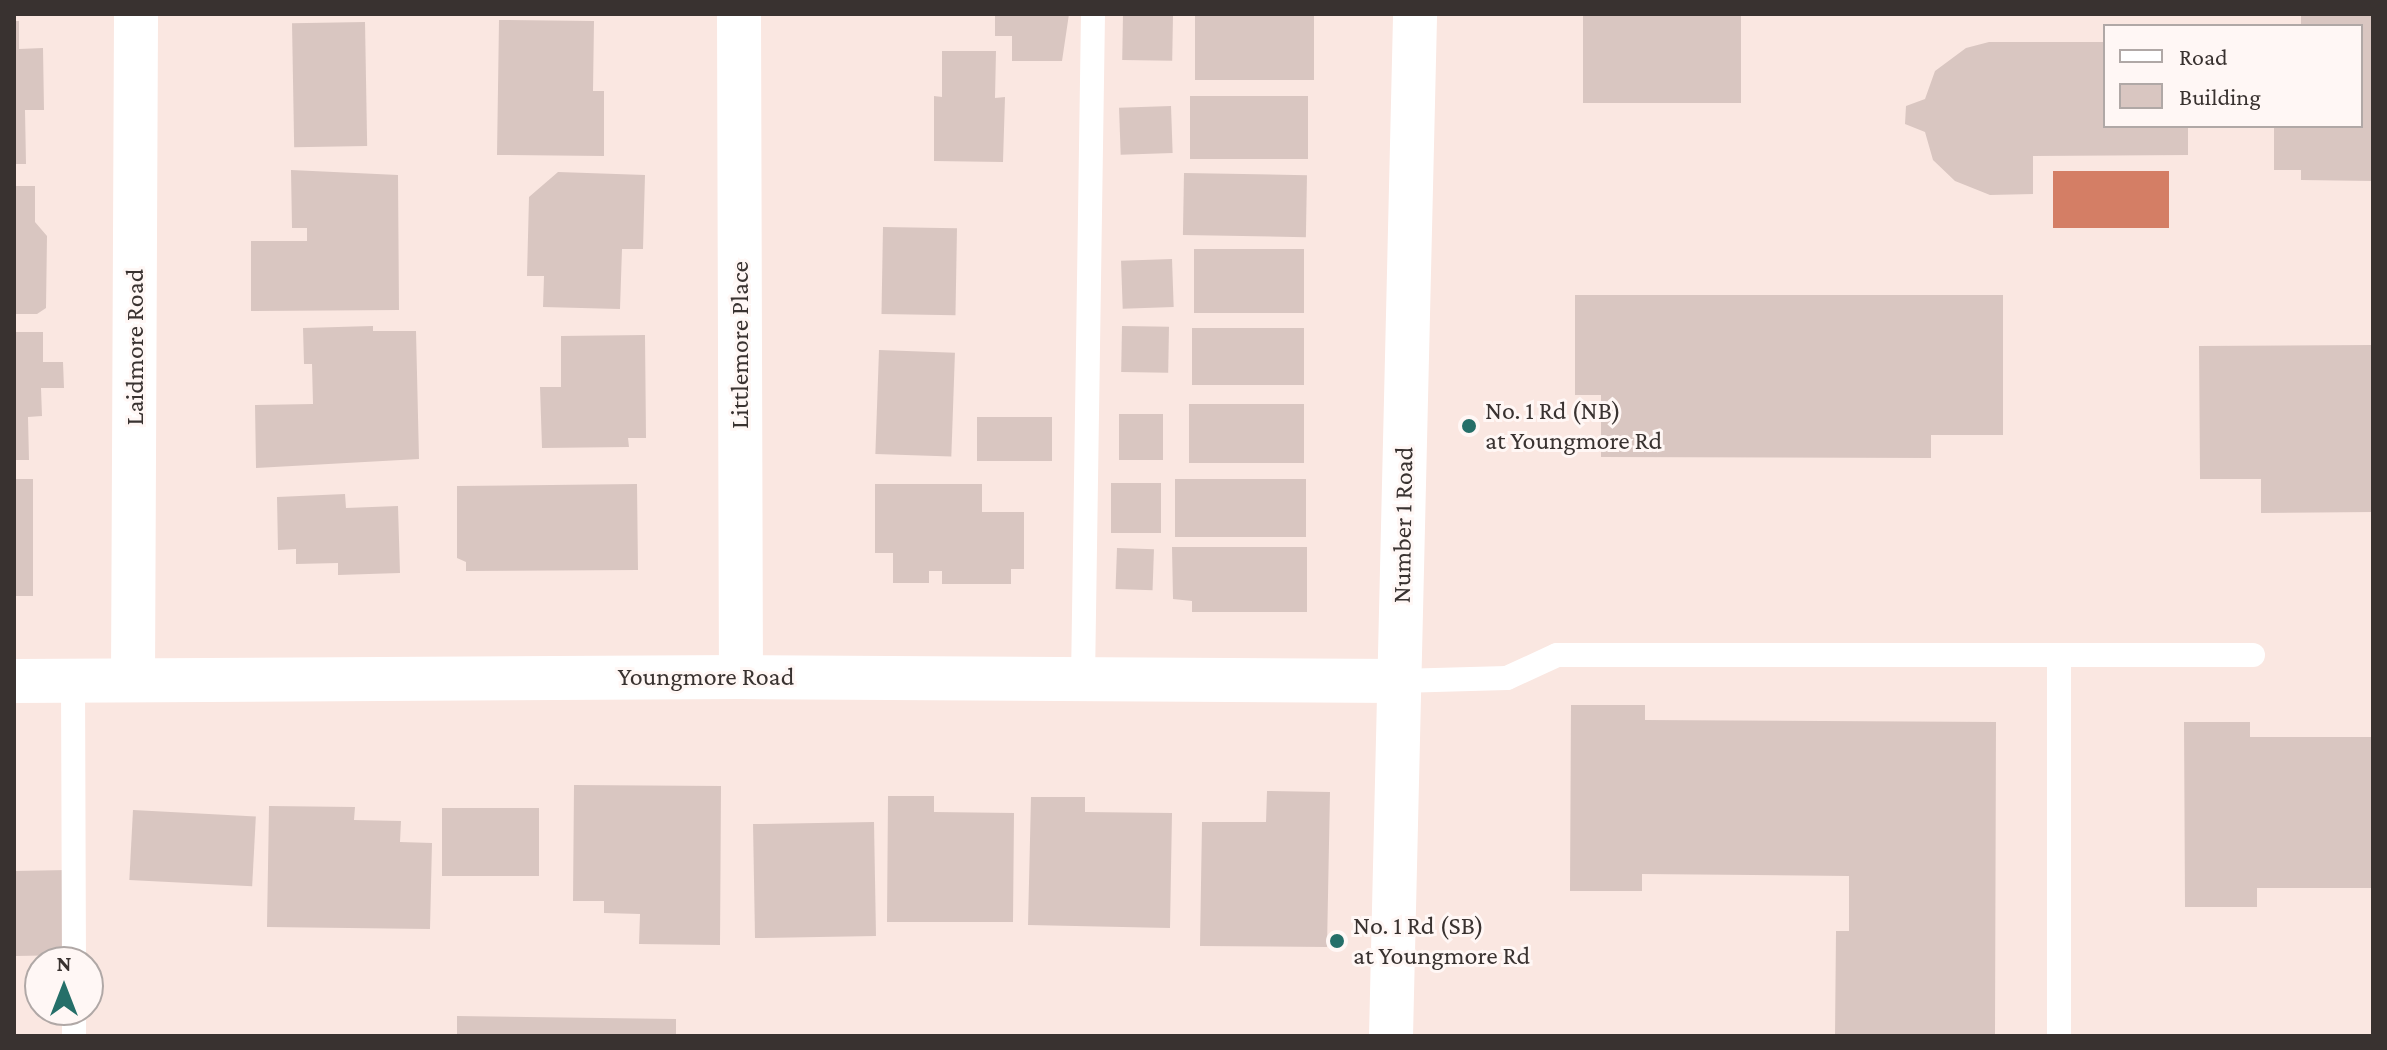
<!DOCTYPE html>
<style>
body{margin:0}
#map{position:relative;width:2387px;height:1050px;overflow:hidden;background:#fae7e1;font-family:"Crimson Pro",serif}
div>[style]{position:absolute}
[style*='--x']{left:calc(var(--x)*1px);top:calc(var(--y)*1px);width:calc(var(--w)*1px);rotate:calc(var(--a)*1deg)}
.water>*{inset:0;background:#d47e65;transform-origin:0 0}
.building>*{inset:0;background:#d9c6c1;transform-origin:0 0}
.service>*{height:24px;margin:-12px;padding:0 12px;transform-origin:12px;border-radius:12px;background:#fff}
.minor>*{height:44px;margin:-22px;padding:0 22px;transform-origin:22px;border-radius:22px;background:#fff}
.secondary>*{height:44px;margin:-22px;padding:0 22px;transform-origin:22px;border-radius:22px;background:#fff}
.dots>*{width:22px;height:22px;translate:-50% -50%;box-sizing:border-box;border:4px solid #fff7f5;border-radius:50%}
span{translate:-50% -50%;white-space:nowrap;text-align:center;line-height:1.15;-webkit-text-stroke:6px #fff7f5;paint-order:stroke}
.street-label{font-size:26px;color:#393230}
.poi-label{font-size:26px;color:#393230}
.left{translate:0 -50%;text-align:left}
.frame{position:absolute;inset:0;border:16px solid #393230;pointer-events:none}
.legend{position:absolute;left:2103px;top:24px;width:260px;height:104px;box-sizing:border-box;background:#fff7f5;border:2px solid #b0a8a6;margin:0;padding:10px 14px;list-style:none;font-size:24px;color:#393230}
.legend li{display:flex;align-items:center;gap:16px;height:40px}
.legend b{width:40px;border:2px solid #b0a8a6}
.north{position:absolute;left:24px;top:946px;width:80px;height:80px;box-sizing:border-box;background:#fff7f5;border:2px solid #b0a8a6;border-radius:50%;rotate:0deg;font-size:22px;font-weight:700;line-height:32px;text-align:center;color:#393230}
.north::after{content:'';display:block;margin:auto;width:28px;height:36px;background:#256f69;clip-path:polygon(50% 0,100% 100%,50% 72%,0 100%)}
</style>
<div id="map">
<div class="water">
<i style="left:2169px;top:171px;width:57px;height:116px;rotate:90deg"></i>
</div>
<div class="building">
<i style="clip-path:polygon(995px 14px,1069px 14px,1062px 61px,1012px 61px,1012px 36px,995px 36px)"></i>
<i style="left:1583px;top:14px;width:158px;height:89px"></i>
<i style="left:1123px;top:15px;width:50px;height:45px;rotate:1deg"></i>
<i style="clip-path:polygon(2301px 15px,2373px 16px,2373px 181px,2301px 180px,2301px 170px,2274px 170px,2274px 126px,2361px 126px,2361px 26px,2301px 26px)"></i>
<i style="left:1314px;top:16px;width:64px;height:119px;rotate:90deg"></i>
<i style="clip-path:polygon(499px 20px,594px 21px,593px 91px,604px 91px,604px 156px,497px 155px)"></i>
<i style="clip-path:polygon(14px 21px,19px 21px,19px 49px,43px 48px,44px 110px,25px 110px,26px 164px,14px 164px)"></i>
<i style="left:365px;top:22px;width:124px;height:73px;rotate:89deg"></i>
<i style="clip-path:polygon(2105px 42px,2105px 126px,2188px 126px,2188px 155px,2033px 156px,2033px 194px,1990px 195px,1955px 181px,1933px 160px,1925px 132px,1905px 124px,1906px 106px,1925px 99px,1935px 71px,1966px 48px,1989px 42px)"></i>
<i style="clip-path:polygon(942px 51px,996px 51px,995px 98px,1005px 97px,1003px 162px,934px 161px,934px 96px,942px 97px)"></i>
<i style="left:1190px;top:96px;width:118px;height:63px"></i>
<i style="left:1171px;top:106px;width:47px;height:52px;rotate:88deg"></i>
<i style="clip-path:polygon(291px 170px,398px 175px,399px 310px,251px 311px,251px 241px,307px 241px,307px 228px,292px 228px)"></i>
<i style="clip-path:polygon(558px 172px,645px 175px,643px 249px,622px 249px,620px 309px,543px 307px,544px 276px,527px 276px,529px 197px)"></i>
<i style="left:1184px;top:173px;width:123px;height:62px;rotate:1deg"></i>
<i style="clip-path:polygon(14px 186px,35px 186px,35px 222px,47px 236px,46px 308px,37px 314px,14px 314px)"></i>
<i style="left:883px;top:227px;width:74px;height:87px;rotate:1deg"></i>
<i style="left:1304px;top:249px;width:64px;height:110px;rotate:90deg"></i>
<i style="left:1172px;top:259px;width:48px;height:51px;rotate:88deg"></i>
<i style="clip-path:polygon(1575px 295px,2003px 295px,2003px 435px,1931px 435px,1931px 458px,1601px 457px,1601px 395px,1575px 395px)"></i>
<i style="clip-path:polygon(373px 326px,373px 331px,416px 331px,419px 459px,256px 468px,255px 405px,313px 404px,312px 364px,304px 364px,303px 328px)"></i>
<i style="left:1122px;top:326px;width:47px;height:46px;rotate:1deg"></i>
<i style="left:1304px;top:328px;width:57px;height:112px;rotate:90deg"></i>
<i style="clip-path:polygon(14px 332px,43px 332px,43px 362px,63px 362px,64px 388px,41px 388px,42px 416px,28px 417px,29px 460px,14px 460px)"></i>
<i style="clip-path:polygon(645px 335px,646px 438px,628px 438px,629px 447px,542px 448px,540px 387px,561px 387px,561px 336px)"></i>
<i style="clip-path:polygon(2373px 345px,2373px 512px,2261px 513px,2261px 479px,2200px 479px,2199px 346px)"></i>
<i style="left:879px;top:350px;width:76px;height:104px;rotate:2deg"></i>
<i style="left:1189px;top:404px;width:115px;height:59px"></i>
<i style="left:1119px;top:414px;width:44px;height:46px"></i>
<i style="left:977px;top:417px;width:75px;height:44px"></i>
<i style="left:33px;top:479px;width:117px;height:19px;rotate:90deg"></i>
<i style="left:1175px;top:479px;width:131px;height:58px"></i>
<i style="left:1111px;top:483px;width:50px;height:50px"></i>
<i style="clip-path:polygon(637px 484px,638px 570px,466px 571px,466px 562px,457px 558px,457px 486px)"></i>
<i style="clip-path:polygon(875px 484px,982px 484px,982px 512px,1024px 512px,1024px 569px,1011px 569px,1011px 584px,942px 584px,942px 571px,929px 571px,929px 583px,893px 583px,893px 553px,875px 553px)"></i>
<i style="clip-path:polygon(345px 494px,346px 508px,398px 506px,400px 573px,338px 575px,338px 563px,296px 564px,296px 549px,278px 550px,277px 497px)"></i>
<i style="clip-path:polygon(1172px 547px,1307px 547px,1307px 612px,1192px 612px,1192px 601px,1173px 599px)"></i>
<i style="left:1117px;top:548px;width:37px;height:41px;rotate:2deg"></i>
<i style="clip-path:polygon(1571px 705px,1645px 705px,1645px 720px,1996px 722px,1995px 1036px,1835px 1036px,1836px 931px,1849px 931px,1849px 876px,1642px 874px,1642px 891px,1570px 891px)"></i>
<i style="clip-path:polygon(2184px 722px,2250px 722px,2250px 737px,2373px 737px,2373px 888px,2257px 888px,2257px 907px,2185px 907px)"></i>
<i style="clip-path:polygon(574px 785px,721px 786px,720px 945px,639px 944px,640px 914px,604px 913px,604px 901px,573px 901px)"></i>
<i style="clip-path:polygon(1267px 791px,1330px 792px,1327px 947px,1200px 946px,1202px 822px,1266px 822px)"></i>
<i style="clip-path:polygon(888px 796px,934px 796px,934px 812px,1014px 813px,1013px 922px,887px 922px)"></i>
<i style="clip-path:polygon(1031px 797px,1085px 797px,1085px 812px,1172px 813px,1170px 928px,1028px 925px)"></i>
<i style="clip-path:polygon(269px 806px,355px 807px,354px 820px,401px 821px,400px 842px,432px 843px,430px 929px,267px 927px)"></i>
<i style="left:442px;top:808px;width:97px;height:68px"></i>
<i style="left:133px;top:810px;width:123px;height:70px;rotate:3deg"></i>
<i style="left:874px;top:822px;width:114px;height:121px;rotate:89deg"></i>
<i style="left:68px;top:870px;width:85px;height:54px;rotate:89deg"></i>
<i style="clip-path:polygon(457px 1016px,676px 1019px,676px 1036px,457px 1036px)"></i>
</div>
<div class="service">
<i style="--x:2059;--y:655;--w:381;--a:90"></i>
<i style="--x:73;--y:680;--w:282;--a:89.8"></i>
<i style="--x:1083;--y:680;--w:666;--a:-89.14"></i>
<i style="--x:1399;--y:681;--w:108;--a:-1.6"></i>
<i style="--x:1507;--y:678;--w:55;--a:-24.7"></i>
<i style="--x:1557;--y:655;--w:696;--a:0"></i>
<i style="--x:74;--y:1010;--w:26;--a:90"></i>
</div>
<div class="minor">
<i style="--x:739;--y:14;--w:663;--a:89.83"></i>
<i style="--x:133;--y:679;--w:665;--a:-89.74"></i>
<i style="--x:14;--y:681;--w:727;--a:-0.32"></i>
<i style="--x:741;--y:677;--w:658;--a:0.35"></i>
</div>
<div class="secondary">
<i style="--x:1391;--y:1036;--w:1022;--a:-88.65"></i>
</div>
<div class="dots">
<i style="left:1469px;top:426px;background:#256f69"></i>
<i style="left:1337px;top:941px;background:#256f69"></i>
</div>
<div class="street-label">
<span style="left:740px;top:345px;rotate:-90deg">Littlemore Place</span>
<span style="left:135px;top:347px;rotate:-90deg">Laidmore Road</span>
<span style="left:1403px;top:525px;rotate:-89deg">Number 1 Road</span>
<span style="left:706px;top:677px">Youngmore Road</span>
</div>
<div class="poi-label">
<span class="left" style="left:1485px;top:426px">No. 1 Rd (NB)<br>at Youngmore Rd</span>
<span class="left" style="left:1353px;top:941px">No. 1 Rd (SB)<br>at Youngmore Rd</span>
</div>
<div class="frame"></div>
<ul class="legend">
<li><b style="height:10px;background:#fff"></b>Road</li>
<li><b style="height:22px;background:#d9c6c1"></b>Building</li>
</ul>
<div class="north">N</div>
</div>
